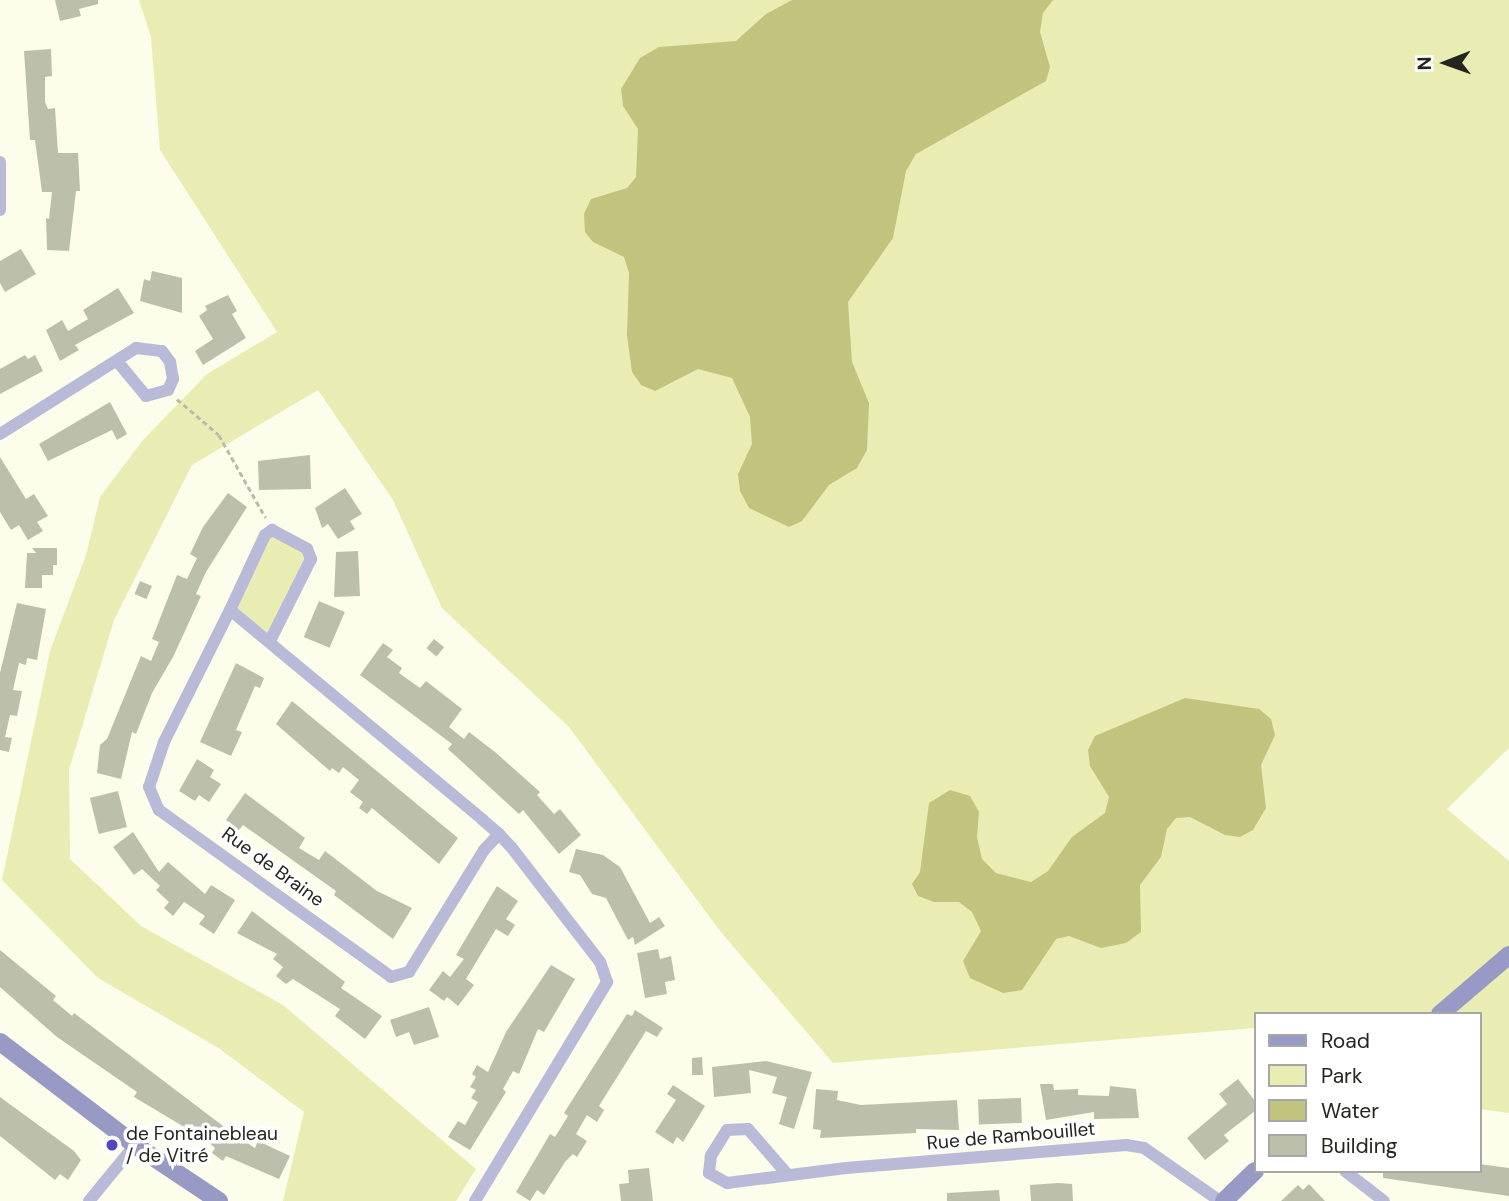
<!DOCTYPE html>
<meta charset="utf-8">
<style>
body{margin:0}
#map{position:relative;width:1509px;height:1201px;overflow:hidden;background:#fcfdeb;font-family:"DM Sans",sans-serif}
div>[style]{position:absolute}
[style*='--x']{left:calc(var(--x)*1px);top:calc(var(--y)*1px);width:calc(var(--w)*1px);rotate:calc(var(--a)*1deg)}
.green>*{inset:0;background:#eaedb3}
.water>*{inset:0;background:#c0c47d}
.building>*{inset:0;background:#bdbfad;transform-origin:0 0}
.path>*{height:2.5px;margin-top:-1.25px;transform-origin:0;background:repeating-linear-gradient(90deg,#babbac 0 5px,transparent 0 8.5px)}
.street>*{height:12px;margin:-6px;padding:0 6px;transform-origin:6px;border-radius:6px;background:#b8bad8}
.secondary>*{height:18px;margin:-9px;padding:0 9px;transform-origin:9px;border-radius:9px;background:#979ac5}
.dots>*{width:19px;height:19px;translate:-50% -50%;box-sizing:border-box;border:4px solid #fff;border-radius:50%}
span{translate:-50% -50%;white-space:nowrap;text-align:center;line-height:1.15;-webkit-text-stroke:7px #fff;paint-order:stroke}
.street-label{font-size:19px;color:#24251e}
.poi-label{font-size:19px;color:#24251e}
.left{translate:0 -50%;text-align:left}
.legend{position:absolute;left:1254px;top:1012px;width:228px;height:161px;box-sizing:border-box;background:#fff;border:2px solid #a7a8a5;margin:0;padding:9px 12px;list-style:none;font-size:21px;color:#24251e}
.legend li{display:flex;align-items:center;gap:14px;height:35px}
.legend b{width:35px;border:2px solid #a7a8a5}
.north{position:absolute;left:1411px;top:28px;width:70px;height:70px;-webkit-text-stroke:5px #fff;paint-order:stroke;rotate:269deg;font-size:19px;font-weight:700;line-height:28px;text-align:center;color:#24251e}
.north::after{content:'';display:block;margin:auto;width:24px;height:32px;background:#24251e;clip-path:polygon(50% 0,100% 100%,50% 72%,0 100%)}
</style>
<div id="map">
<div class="green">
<i style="clip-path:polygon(139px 0,1509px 0,1509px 748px,1447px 809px,1509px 861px,1509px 1113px,1479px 1109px,1479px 1014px,1255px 1014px,1255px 1028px,833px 1063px,720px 931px,569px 727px,442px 608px,393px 500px,318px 390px,192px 465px,114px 620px,69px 770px,70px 859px,141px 926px,283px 1005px,476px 1169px,456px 1201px,283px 1201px,304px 1112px,220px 1049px,98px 978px,2px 880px,50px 651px,86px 555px,100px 497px,143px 440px,207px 374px,277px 332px,160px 150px,151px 37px)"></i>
<i style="clip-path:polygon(272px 530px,311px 559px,270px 641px,230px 610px)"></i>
</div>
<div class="water">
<i style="clip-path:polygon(792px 0,1053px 0,1043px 13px,1040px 32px,1050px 67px,1046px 81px,916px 154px,906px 171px,893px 238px,848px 302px,852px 362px,869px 403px,867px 450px,857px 468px,829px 485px,802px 521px,789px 527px,749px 508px,740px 491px,738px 474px,752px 444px,750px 417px,732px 378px,698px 369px,655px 391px,641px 385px,632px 372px,627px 335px,629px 273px,624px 257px,593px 242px,585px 232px,584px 214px,591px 199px,627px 188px,636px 177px,638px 129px,623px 106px,621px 89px,640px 58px,659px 47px,736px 41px,766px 14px)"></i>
<i style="clip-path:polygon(1185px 698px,1259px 709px,1271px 719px,1275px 735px,1261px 765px,1266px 808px,1253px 830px,1240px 837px,1225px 835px,1190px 817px,1176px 818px,1167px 829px,1161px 857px,1140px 885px,1141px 932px,1126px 943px,1101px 948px,1069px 936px,1056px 939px,1022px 990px,1003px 993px,970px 978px,963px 961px,981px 931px,972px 912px,959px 902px,934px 902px,918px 896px,912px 884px,920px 872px,929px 803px,950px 790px,970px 796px,979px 812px,977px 837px,982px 859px,996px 873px,1031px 882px,1048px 871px,1072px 837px,1105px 813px,1109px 797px,1090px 766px,1088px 750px,1095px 736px)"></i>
</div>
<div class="building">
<i style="clip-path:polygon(55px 0,98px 0,98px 4px,79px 9px,81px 16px,60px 21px)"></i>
<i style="clip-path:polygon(51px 49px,52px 76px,45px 77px,45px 102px,48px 109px,55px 108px,58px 153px,78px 153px,80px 191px,76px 191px,69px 251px,47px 250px,46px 218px,49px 219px,52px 192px,42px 192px,35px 140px,30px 140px,24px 51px)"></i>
<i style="clip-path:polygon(21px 249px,36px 274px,5px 292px,0 283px,0 261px)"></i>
<i style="clip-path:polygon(152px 271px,182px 278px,182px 313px,140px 301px,144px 279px,150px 281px)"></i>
<i style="clip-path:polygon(118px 288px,134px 313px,75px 345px,79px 350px,60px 361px,46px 330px,62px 320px,68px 331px,88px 319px,83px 310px)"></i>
<i style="clip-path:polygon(228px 295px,237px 311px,232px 314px,246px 338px,203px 365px,195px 351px,213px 339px,199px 316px,207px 310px,205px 306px)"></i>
<i style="clip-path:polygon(25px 355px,28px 359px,35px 355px,43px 371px,0 394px,0 369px)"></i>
<i style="clip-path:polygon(110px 402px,127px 434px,117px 440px,112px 430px,48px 461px,39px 444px)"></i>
<i style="clip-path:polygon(310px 455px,311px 489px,259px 490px,258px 461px)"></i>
<i style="clip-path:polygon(0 457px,26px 499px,34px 494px,48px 516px,37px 522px,43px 531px,28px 540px,19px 525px,11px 530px,0 512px)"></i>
<i style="clip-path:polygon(345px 488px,362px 514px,350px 521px,355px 529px,338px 539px,328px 524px,322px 528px,315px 508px)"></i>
<i style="clip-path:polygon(228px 493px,247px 507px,206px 572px,196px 594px,201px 596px,173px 657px,152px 693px,136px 734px,132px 732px,121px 779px,97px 773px,100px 745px,107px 739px,141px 656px,151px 661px,159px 642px,152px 639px,177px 575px,187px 579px,197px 558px,190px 554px,203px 527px)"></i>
<i style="clip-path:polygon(32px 548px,57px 548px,57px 565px,53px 565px,53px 575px,42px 575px,42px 588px,25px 588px,27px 553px,36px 553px)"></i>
<i style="clip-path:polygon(358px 551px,360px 596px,334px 597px,336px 552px)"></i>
<i style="left:140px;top:581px;width:13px;height:14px;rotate:23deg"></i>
<i style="left:319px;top:601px;width:28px;height:39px;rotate:23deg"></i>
<i style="clip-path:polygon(17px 603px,46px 609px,37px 660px,27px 658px,26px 665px,19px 663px,13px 690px,22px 691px,17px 716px,10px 715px,5px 737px,12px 738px,9px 752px,0 750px,0 673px)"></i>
<i style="left:434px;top:639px;width:13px;height:12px;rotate:39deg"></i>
<i style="clip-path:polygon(383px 643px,393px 650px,387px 657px,402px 668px,399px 673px,420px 688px,426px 681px,462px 709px,449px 727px,464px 739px,469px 732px,495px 752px,540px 792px,537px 795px,554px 814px,560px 809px,581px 835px,559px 854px,523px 810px,519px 814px,448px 749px,452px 744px,360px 675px)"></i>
<i style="clip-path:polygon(236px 663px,264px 678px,260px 688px,255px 686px,236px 730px,242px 732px,231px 756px,200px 742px)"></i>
<i style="clip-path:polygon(292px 701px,458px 838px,439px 864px,372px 808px,367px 814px,359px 808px,363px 802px,350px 792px,359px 780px,343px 767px,339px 773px,332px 768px,330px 771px,276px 724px)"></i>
<i style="clip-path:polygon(197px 759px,214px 770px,210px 777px,221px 784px,209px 802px,199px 795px,195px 801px,179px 791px)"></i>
<i style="left:118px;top:791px;width:37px;height:29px;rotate:76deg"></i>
<i style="clip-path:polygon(245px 793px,305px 838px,299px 848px,319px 860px,325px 851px,377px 891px,412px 908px,393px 939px,334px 895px,336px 891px,243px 825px,239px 830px,226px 820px)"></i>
<i style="clip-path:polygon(133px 832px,159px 872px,168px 862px,205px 894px,211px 885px,235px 900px,214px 934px,199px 924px,205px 916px,184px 902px,173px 916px,164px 908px,169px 902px,156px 890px,160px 886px,142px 869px,134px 875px,113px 847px)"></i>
<i style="clip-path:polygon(576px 849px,603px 855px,620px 867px,650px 923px,659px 917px,665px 926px,635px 945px,633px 937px,628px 940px,606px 898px,592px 894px,580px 875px,569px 872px)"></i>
<i style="clip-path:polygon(497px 886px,518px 901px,506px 919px,515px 925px,508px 936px,496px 929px,466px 979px,474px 985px,458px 1006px,447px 997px,444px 1001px,429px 990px,443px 971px,450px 977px,464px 959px,456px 955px)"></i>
<i style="clip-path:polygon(252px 911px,345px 982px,341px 988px,382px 1016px,365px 1039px,335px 1016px,340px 1009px,293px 979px,286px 984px,276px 976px,283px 967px,273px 959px,277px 954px,237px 933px)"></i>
<i style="clip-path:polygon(658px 949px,660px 959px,671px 956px,675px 980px,665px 982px,667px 994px,645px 998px,637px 953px)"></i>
<i style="clip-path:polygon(0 950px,56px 996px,53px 1000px,72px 1016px,74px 1013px,235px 1135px,255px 1148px,258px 1141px,290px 1156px,279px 1179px,226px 1156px,223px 1161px,212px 1153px,215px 1148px,206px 1140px,134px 1097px,137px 1092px,57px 1037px,0 987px)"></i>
<i style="clip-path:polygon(551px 965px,575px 979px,544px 1032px,538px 1029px,519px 1074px,513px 1071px,503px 1089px,506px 1092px,470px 1150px,448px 1137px,458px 1121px,465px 1125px,478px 1102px,471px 1098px,476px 1090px,470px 1087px,476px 1077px,472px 1074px,477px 1065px,488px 1072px,506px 1032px)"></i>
<i style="clip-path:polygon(429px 1007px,439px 1037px,414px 1045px,409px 1032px,396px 1037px,390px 1020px)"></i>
<i style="clip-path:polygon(635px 1010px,663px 1028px,657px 1037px,646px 1031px,599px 1106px,604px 1110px,597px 1122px,587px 1115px,576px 1134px,587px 1141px,577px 1157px,573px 1154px,565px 1162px,544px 1195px,537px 1190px,530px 1201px,516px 1192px,550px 1134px,555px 1137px,568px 1116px,564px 1113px,627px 1014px,632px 1016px)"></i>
<i style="clip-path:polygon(702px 1057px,703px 1075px,692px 1075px,692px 1058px)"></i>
<i style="clip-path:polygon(766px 1061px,812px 1072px,794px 1129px,779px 1124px,787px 1097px,772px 1093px,777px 1077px,749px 1070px,751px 1093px,714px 1097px,712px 1067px)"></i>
<i style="clip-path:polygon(1238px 1079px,1255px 1101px,1255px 1111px,1224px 1135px,1229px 1141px,1205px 1160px,1187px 1138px,1227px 1104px,1219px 1094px)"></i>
<i style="clip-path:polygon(1040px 1084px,1053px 1084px,1054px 1090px,1078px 1089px,1078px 1095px,1109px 1096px,1110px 1086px,1136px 1089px,1139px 1118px,1094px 1119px,1094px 1112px,1046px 1120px)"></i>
<i style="clip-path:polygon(673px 1085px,705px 1106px,683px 1142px,677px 1137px,673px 1144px,655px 1132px,676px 1100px,667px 1094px)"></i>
<i style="clip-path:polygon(816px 1089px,838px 1091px,837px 1100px,861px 1105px,957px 1100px,959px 1130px,916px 1129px,916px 1133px,820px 1138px,821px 1130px,813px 1129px)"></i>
<i style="clip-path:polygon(0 1097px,74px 1151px,81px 1160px,68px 1180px,60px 1174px,55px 1180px,0 1136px)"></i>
<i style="left:1021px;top:1098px;width:25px;height:43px;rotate:88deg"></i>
<i style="clip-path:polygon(1479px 1164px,1509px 1168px,1509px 1196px,1383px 1178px,1383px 1171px,1479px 1171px)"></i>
<i style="clip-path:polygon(649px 1168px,653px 1201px,621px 1201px,619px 1184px,629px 1183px,628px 1170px)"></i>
<i style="clip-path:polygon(1058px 1183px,1072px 1184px,1073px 1201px,1031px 1201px,1030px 1185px)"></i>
<i style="clip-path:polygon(1309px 1184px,1325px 1201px,1281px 1201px,1298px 1185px,1303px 1190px)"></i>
<i style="clip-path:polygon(999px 1190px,1000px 1201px,947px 1201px,947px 1193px)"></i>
</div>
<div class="path">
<i style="--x:177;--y:399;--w:55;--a:40.6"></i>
<i style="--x:219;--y:435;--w:95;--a:60.5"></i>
</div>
<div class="street">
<i style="--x:0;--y:162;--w:48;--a:90"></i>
<i style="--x:0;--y:434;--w:161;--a:-32.3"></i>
<i style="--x:136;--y:348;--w:26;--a:7"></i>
<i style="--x:162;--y:351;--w:14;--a:54"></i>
<i style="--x:170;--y:362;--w:17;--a:80"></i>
<i style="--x:173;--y:379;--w:12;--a:114"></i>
<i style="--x:168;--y:390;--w:23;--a:165"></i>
<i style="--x:146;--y:396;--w:45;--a:-129.6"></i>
<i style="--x:230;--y:610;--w:83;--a:-65"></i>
<i style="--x:265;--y:535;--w:9;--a:-36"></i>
<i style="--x:272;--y:530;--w:40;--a:28"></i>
<i style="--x:307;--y:549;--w:11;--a:68"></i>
<i style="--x:311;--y:559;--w:92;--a:116.6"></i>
<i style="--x:1345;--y:1171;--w:49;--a:37.6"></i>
<i style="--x:788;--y:1175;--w:61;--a:-131"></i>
<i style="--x:748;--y:1129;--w:21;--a:177"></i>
<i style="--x:727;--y:1130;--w:31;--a:122"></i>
<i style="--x:711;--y:1156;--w:17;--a:97"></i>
<i style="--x:709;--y:1173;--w:21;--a:29"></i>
<i style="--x:727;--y:1183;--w:120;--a:-7.2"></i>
<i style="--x:846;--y:1168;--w:281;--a:-4.7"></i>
<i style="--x:1126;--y:1145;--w:18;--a:9"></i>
<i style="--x:1144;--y:1148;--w:93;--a:34.9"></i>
<i style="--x:89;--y:1201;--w:72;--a:-50.6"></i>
<i style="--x:475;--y:1201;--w:256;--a:-58.9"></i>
<i style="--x:607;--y:982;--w:21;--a:-109"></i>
<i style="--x:600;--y:962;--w:145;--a:-127.7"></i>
<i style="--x:511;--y:847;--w:18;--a:-133"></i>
<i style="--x:499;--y:834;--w:23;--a:-139"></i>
<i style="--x:482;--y:819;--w:327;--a:-140.3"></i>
<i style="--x:230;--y:610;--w:148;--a:116.6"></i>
<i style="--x:164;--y:742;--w:47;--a:108.4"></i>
<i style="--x:149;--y:787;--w:25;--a:67"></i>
<i style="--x:159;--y:810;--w:286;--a:35.7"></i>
<i style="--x:391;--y:977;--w:19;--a:-16"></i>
<i style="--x:409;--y:972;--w:143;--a:-58.4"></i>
<i style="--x:484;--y:850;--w:22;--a:-47"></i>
</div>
<div class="secondary">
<i style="--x:1440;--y:1014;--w:91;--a:-40.5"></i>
<i style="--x:0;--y:1042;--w:170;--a:37.3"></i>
<i style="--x:135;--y:1145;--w:101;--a:33.7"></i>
<i style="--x:1224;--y:1201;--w:43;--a:-44.1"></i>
</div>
<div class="dots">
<i style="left:112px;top:1145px;background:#5347be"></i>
</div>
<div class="street-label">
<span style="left:273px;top:867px;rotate:36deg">Rue de Braine</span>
<span style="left:1011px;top:1136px;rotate:-5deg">Rue de Rambouillet</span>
</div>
<div class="poi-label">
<span class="left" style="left:126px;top:1145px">de Fontainebleau<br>/ de Vitré</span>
</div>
<ul class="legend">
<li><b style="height:9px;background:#979ac5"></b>Road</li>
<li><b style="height:19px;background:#eaedb3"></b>Park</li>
<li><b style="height:19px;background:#c0c47d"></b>Water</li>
<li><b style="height:19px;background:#bdbfad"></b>Building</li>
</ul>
<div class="north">N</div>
</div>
